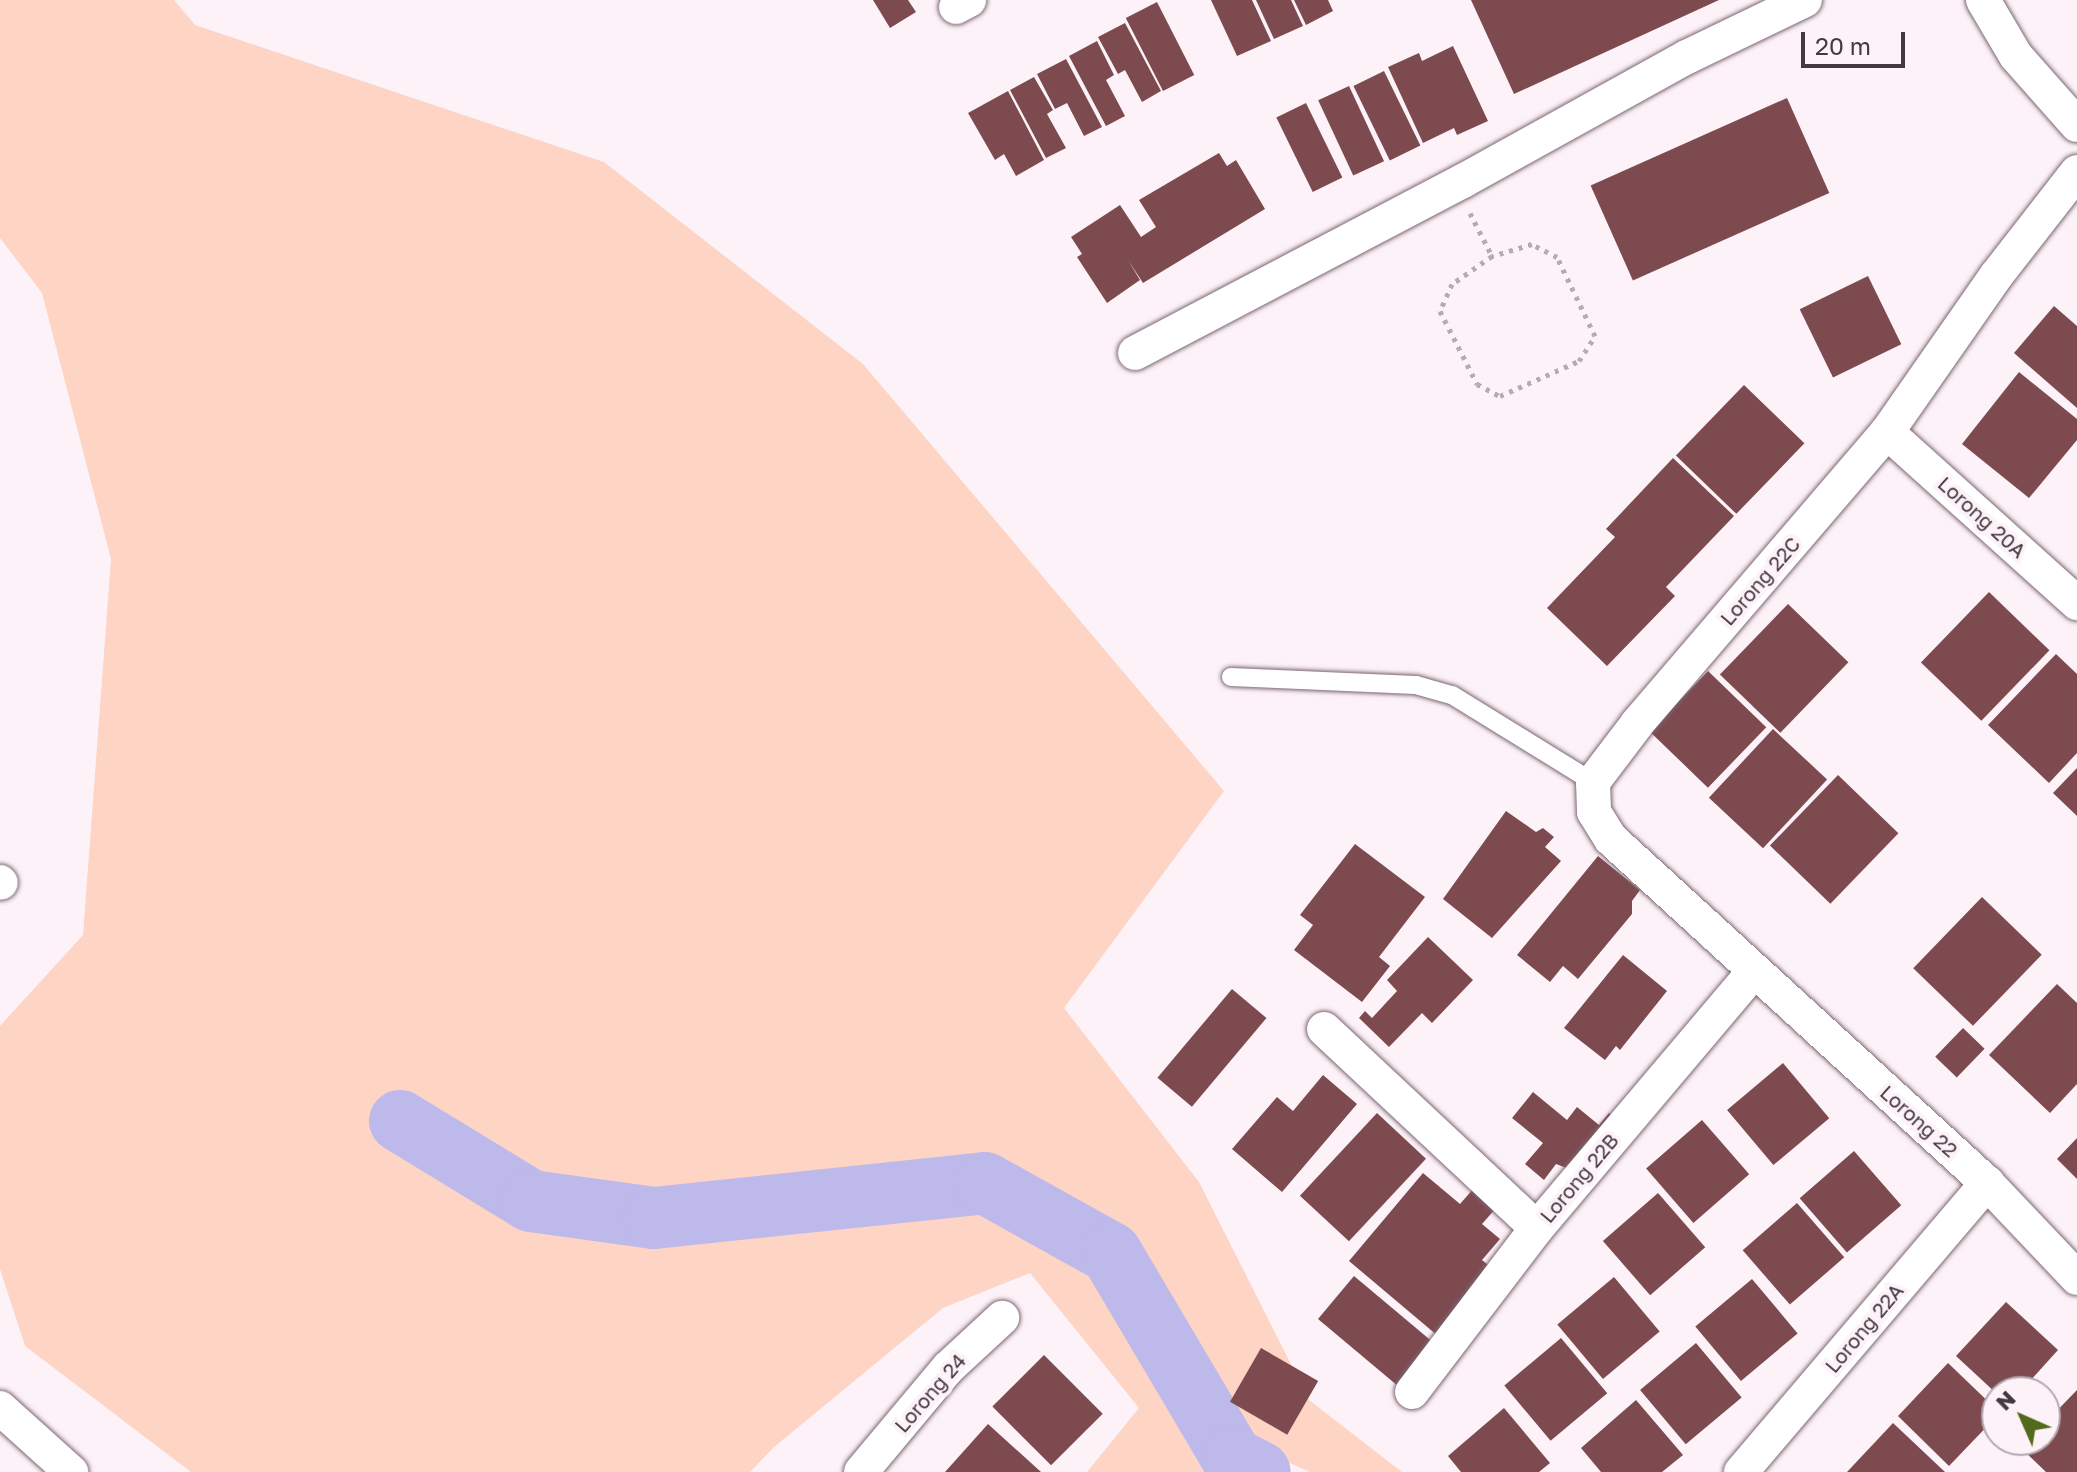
<!DOCTYPE html>
<style>
body{margin:0}
#map{position:relative;width:2077px;height:1472px;overflow:hidden;background:#fdf2f8;font-family:"Golos Text",sans-serif}
div>[style]{position:absolute}
[style*='--x']{left:calc(var(--x)*1px);top:calc(var(--y)*1px);width:calc(var(--w)*1px);rotate:calc(var(--a)*1deg)}
.green>*{inset:0;background:#fed4c5}
.river>*{height:62px;margin:-31px;padding:0 31px;transform-origin:31px;border-radius:31px;background:#bdb9eb}
.building>*{inset:0;background:#7d4a50;transform-origin:0 0}
.path>*{height:5px;margin-top:-2.5px;transform-origin:0;background:repeating-linear-gradient(90deg,#b5abb1 0 4px,transparent 0 10px)}
.roads{filter:drop-shadow(0 0 2px #7c6672) drop-shadow(0 0 2px #7c6672)}
.service>*{height:18px;margin:-9px;padding:0 9px;transform-origin:9px;border-radius:9px;background:#fff}
.minor>*{height:34px;margin:-17px;padding:0 17px;transform-origin:17px;border-radius:17px;background:#fff}
span{translate:-50% -50%;white-space:nowrap;text-align:center;line-height:1.15;-webkit-text-stroke:8px #fdf2f8;paint-order:stroke}
.street-label{font-size:20px;color:#43393f}
.north{position:absolute;left:1981px;top:1376px;width:80px;height:80px;box-sizing:border-box;background:#fdf2f8;border:2px solid #b3a8ae;border-radius:50%;rotate:315deg;font-size:22px;font-weight:700;line-height:32px;text-align:center;color:#43393f}
.north::after{content:'';display:block;margin:auto;width:28px;height:36px;background:#516a1b;clip-path:polygon(50% 0,100% 100%,50% 72%,0 100%)}
.scale{position:absolute;left:1801px;top:32px;width:104px;height:36px;box-sizing:border-box;border:4px solid #43393f;border-top:0;padding-left:10px;font-size:24px;line-height:28px;white-space:nowrap;color:#43393f;-webkit-text-stroke:6px #fdf2f8;paint-order:stroke}
</style>
<div id="map">
<div class="green">
<i style="clip-path:polygon(0 0,174px 0,195px 25px,604px 162px,863px 364px,1224px 791px,1064px 1008px,1199px 1182px,1309px 1400px,1402px 1472px,1310px 1472px,1228px 1435px,1122px 1253px,1116px 1250px,1108px 1259px,1108px 1273px,1216px 1472px,1087px 1472px,1139px 1408px,1030px 1273px,943px 1308px,774px 1447px,750px 1472px,191px 1472px,25px 1346px,0 1269px,0 1026px,83px 935px,111px 559px,42px 293px,0 238px)"></i>
</div>
<div class="river">
<i style="--x:400;--y:1121;--w:153;--a:31.4"></i>
<i style="--x:531;--y:1201;--w:124;--a:7.9"></i>
<i style="--x:654;--y:1218;--w:333;--a:-6"></i>
<i style="--x:985;--y:1183;--w:144;--a:29.1"></i>
<i style="--x:1111;--y:1253;--w:238;--a:59.4"></i>
<i style="--x:1232;--y:1458;--w:31;--a:27"></i>
</div>
<div class="building">
<i style="clip-path:polygon(873px 0,908px 0,916px 12px,890px 28px)"></i>
<i style="clip-path:polygon(1211px 0,1252px 0,1271px 41px,1237px 56px)"></i>
<i style="clip-path:polygon(1256px 0,1291px 0,1303px 26px,1274px 39px)"></i>
<i style="clip-path:polygon(1294px 0,1328px 0,1333px 11px,1306px 25px)"></i>
<i style="clip-path:polygon(1471px 0,1719px 0,1514px 94px)"></i>
<i style="left:1157px;top:2px;width:82px;height:35px;rotate:63deg"></i>
<i style="clip-path:polygon(1125px 23px,1161px 91px,1142px 102px,1125px 70px,1118px 74px,1098px 37px)"></i>
<i style="clip-path:polygon(1097px 41px,1114px 75px,1106px 80px,1125px 116px,1106px 126px,1069px 56px)"></i>
<i style="clip-path:polygon(1453px 46px,1488px 121px,1457px 135px,1454px 128px,1423px 143px,1388px 67px,1419px 53px,1422px 61px)"></i>
<i style="clip-path:polygon(1066px 59px,1102px 127px,1084px 136px,1067px 103px,1055px 109px,1037px 74px)"></i>
<i style="left:1384px;top:71px;width:83px;height:34px;rotate:64deg"></i>
<i style="clip-path:polygon(1034px 77px,1053px 110px,1047px 114px,1066px 148px,1046px 158px,1010px 90px)"></i>
<i style="left:1349px;top:86px;width:83px;height:34px;rotate:65deg"></i>
<i style="clip-path:polygon(1008px 91px,1044px 160px,1016px 176px,1004px 154px,995px 160px,968px 113px)"></i>
<i style="left:1787px;top:98px;width:104px;height:215px;rotate:66deg"></i>
<i style="left:1306px;top:103px;width:83px;height:33px;rotate:64deg"></i>
<i style="clip-path:polygon(1219px 153px,1227px 166px,1236px 160px,1265px 209px,1143px 283px,1128px 260px,1140px 280px,1107px 303px,1077px 257px,1082px 254px,1071px 237px,1120px 205px,1141px 237px,1156px 227px,1139px 200px)"></i>
<i style="left:1868px;top:276px;width:76px;height:76px;rotate:64deg"></i>
<i style="clip-path:polygon(2054px 306px,2077px 326px,2077px 408px,2014px 353px)"></i>
<i style="clip-path:polygon(2019px 372px,2077px 419px,2077px 440px,2029px 498px,1962px 444px)"></i>
<i style="left:1744px;top:385px;width:84px;height:98px;rotate:44deg"></i>
<i style="clip-path:polygon(1673px 458px,1734px 516px,1666px 587px,1675px 596px,1607px 666px,1547px 608px,1615px 537px,1606px 529px)"></i>
<i style="left:1989px;top:592px;width:84px;height:98px;rotate:44deg"></i>
<i style="left:1788px;top:604px;width:84px;height:98px;rotate:44deg"></i>
<i style="clip-path:polygon(2056px 654px,2077px 674px,2077px 753px,2049px 783px,1988px 725px)"></i>
<i style="left:1708px;top:671px;width:81px;height:84px;rotate:44deg"></i>
<i style="left:1773px;top:729px;width:74px;height:94px;rotate:43deg"></i>
<i style="clip-path:polygon(2077px 768px,2077px 816px,2053px 793px)"></i>
<i style="left:1838px;top:775px;width:84px;height:98px;rotate:44deg"></i>
<i style="clip-path:polygon(1506px 811px,1536px 832px,1543px 828px,1554px 837px,1545px 847px,1561px 861px,1492px 938px,1443px 899px)"></i>
<i style="clip-path:polygon(1355px 844px,1425px 897px,1379px 957px,1390px 966px,1362px 1002px,1294px 950px,1313px 925px,1300px 915px)"></i>
<i style="clip-path:polygon(1598px 856px,1640px 890px,1632px 901px,1632px 914px,1578px 979px,1563px 966px,1550px 982px,1517px 955px)"></i>
<i style="left:1982px;top:897px;width:83px;height:99px;rotate:44deg"></i>
<i style="clip-path:polygon(1428px 937px,1473px 980px,1432px 1023px,1422px 1013px,1389px 1047px,1359px 1018px,1365px 1011px,1372px 1018px,1397px 991px,1387px 980px)"></i>
<i style="clip-path:polygon(1623px 955px,1667px 991px,1620px 1050px,1616px 1046px,1605px 1060px,1564px 1028px)"></i>
<i style="clip-path:polygon(2057px 984px,2077px 1003px,2077px 1084px,2050px 1113px,1989px 1055px)"></i>
<i style="left:1232px;top:989px;width:45px;height:116px;rotate:40deg"></i>
<i style="left:1963px;top:1028px;width:30px;height:40px;rotate:44deg"></i>
<i style="left:1783px;top:1063px;width:72px;height:73px;rotate:50deg"></i>
<i style="clip-path:polygon(1323px 1075px,1357px 1104px,1282px 1192px,1232px 1149px,1277px 1097px,1293px 1111px)"></i>
<i style="clip-path:polygon(1533px 1092px,1567px 1120px,1577px 1107px,1599px 1125px,1609px 1113px,1612px 1116px,1569px 1169px,1556px 1164px,1544px 1180px,1525px 1164px,1543px 1143px,1512px 1118px)"></i>
<i style="left:1377px;top:1113px;width:67px;height:113px;rotate:43deg"></i>
<i style="left:1702px;top:1120px;width:72px;height:74px;rotate:49deg"></i>
<i style="clip-path:polygon(2077px 1138px,2077px 1179px,2057px 1159px)"></i>
<i style="left:1854px;top:1151px;width:72px;height:72px;rotate:49deg"></i>
<i style="clip-path:polygon(1423px 1173px,1460px 1204px,1474px 1188px,1497px 1207px,1482px 1224px,1500px 1239px,1482px 1260px,1493px 1269px,1438px 1336px,1349px 1261px)"></i>
<i style="left:1658px;top:1193px;width:72px;height:73px;rotate:49deg"></i>
<i style="left:1797px;top:1203px;width:72px;height:72px;rotate:49deg"></i>
<i style="left:1354px;top:1276px;width:107px;height:56px;rotate:40deg"></i>
<i style="left:1614px;top:1277px;width:71px;height:74px;rotate:50deg"></i>
<i style="left:1752px;top:1279px;width:71px;height:74px;rotate:50deg"></i>
<i style="clip-path:polygon(2006px 1302px,2058px 1350px,2020px 1392px,1997px 1394px,1956px 1356px)"></i>
<i style="left:1561px;top:1338px;width:72px;height:74px;rotate:50deg"></i>
<i style="left:1696px;top:1343px;width:71px;height:73px;rotate:50deg"></i>
<i style="left:1261px;top:1348px;width:66px;height:62px;rotate:30deg"></i>
<i style="left:1044px;top:1355px;width:83px;height:73px;rotate:45deg"></i>
<i style="clip-path:polygon(1948px 1363px,1997px 1410px,1997px 1416px,1949px 1466px,1898px 1416px)"></i>
<i style="clip-path:polygon(2077px 1390px,2077px 1472px,2046px 1472px,2021px 1448px,2029px 1440px,2045px 1440px,2045px 1423px)"></i>
<i style="clip-path:polygon(1636px 1400px,1683px 1455px,1662px 1472px,1601px 1472px,1581px 1448px)"></i>
<i style="clip-path:polygon(1504px 1408px,1550px 1463px,1539px 1472px,1461px 1472px,1448px 1456px)"></i>
<i style="clip-path:polygon(1893px 1423px,1945px 1472px,1847px 1472px)"></i>
<i style="clip-path:polygon(988px 1424px,1041px 1472px,945px 1472px)"></i>
</div>
<div class="path">
<i style="--x:1470;--y:213;--w:48;--a:62.9"></i>
<i style="--x:1492;--y:256;--w:49;--a:145"></i>
<i style="--x:1452;--y:284;--w:30;--a:114"></i>
<i style="--x:1440;--y:311;--w:82;--a:63.1"></i>
<i style="--x:1477;--y:384;--w:26;--a:28"></i>
<i style="--x:1500;--y:396;--w:86;--a:-23.9"></i>
<i style="--x:1579;--y:361;--w:30;--a:-57"></i>
<i style="--x:1595;--y:336;--w:88;--a:-115.7"></i>
<i style="--x:1557;--y:257;--w:28;--a:-153"></i>
<i style="--x:1532;--y:244;--w:42;--a:163.3"></i>
</div>
<div class="roads">
<div class="service">
<i style="--x:1231;--y:677;--w:185;--a:2.5"></i>
<i style="--x:1416;--y:685;--w:37;--a:16"></i>
<i style="--x:1452;--y:695;--w:166;--a:31.7"></i>
</div>
<div class="minor">
<i style="--x:1983;--y:0;--w:65;--a:59.5"></i>
<i style="--x:2016;--y:56;--w:92;--a:48.5"></i>
<i style="--x:956;--y:7;--w:15;--a:-28"></i>
<i style="--x:2077;--y:172;--w:132;--a:127.9"></i>
<i style="--x:1996;--y:276;--w:190;--a:124.9"></i>
<i style="--x:1887;--y:432;--w:384;--a:130.6"></i>
<i style="--x:1637;--y:724;--w:73;--a:127.2"></i>
<i style="--x:1593;--y:782;--w:30;--a:88"></i>
<i style="--x:1594;--y:812;--w:32;--a:58"></i>
<i style="--x:1611;--y:839;--w:510;--a:42.46"></i>
<i style="--x:1987;--y:1183;--w:131;--a:46.5"></i>
<i style="--x:1135;--y:353;--w:370;--a:-27.7"></i>
<i style="--x:1463;--y:181;--w:256;--a:-29"></i>
<i style="--x:1687;--y:57;--w:131;--a:-25.8"></i>
<i style="--x:1887;--y:432;--w:256;--a:42"></i>
<i style="--x:0;--y:882;--w:1;--a:45"></i>
<i style="--x:1324;--y:1029;--w:291;--a:43.1"></i>
<i style="--x:1412;--y:1392;--w:206;--a:-52.7"></i>
<i style="--x:1537;--y:1228;--w:336;--a:-49.8"></i>
<i style="--x:0;--y:1408;--w:96;--a:42"></i>
<i style="--x:861;--y:1472;--w:136;--a:-50.1"></i>
<i style="--x:948;--y:1368;--w:74;--a:-42.8"></i>
<i style="--x:1741;--y:1472;--w:380;--a:-49.6"></i>
</div>
</div>
<div class="street-label">
<span style="left:1982px;top:517px;rotate:42deg">Lorong 20A</span>
<span style="left:1760px;top:581px;rotate:-49deg">Lorong 22C</span>
<span style="left:1919px;top:1121px;rotate:42deg">Lorong 22</span>
<span style="left:1579px;top:1178px;rotate:-50deg">Lorong 22B</span>
<span style="left:1864px;top:1328px;rotate:-50deg">Lorong 22A</span>
<span style="left:930px;top:1393px;rotate:-49deg">Lorong 24</span>
</div>
<div class="north">N</div>
<div class="scale">20 m</div>
</div>
